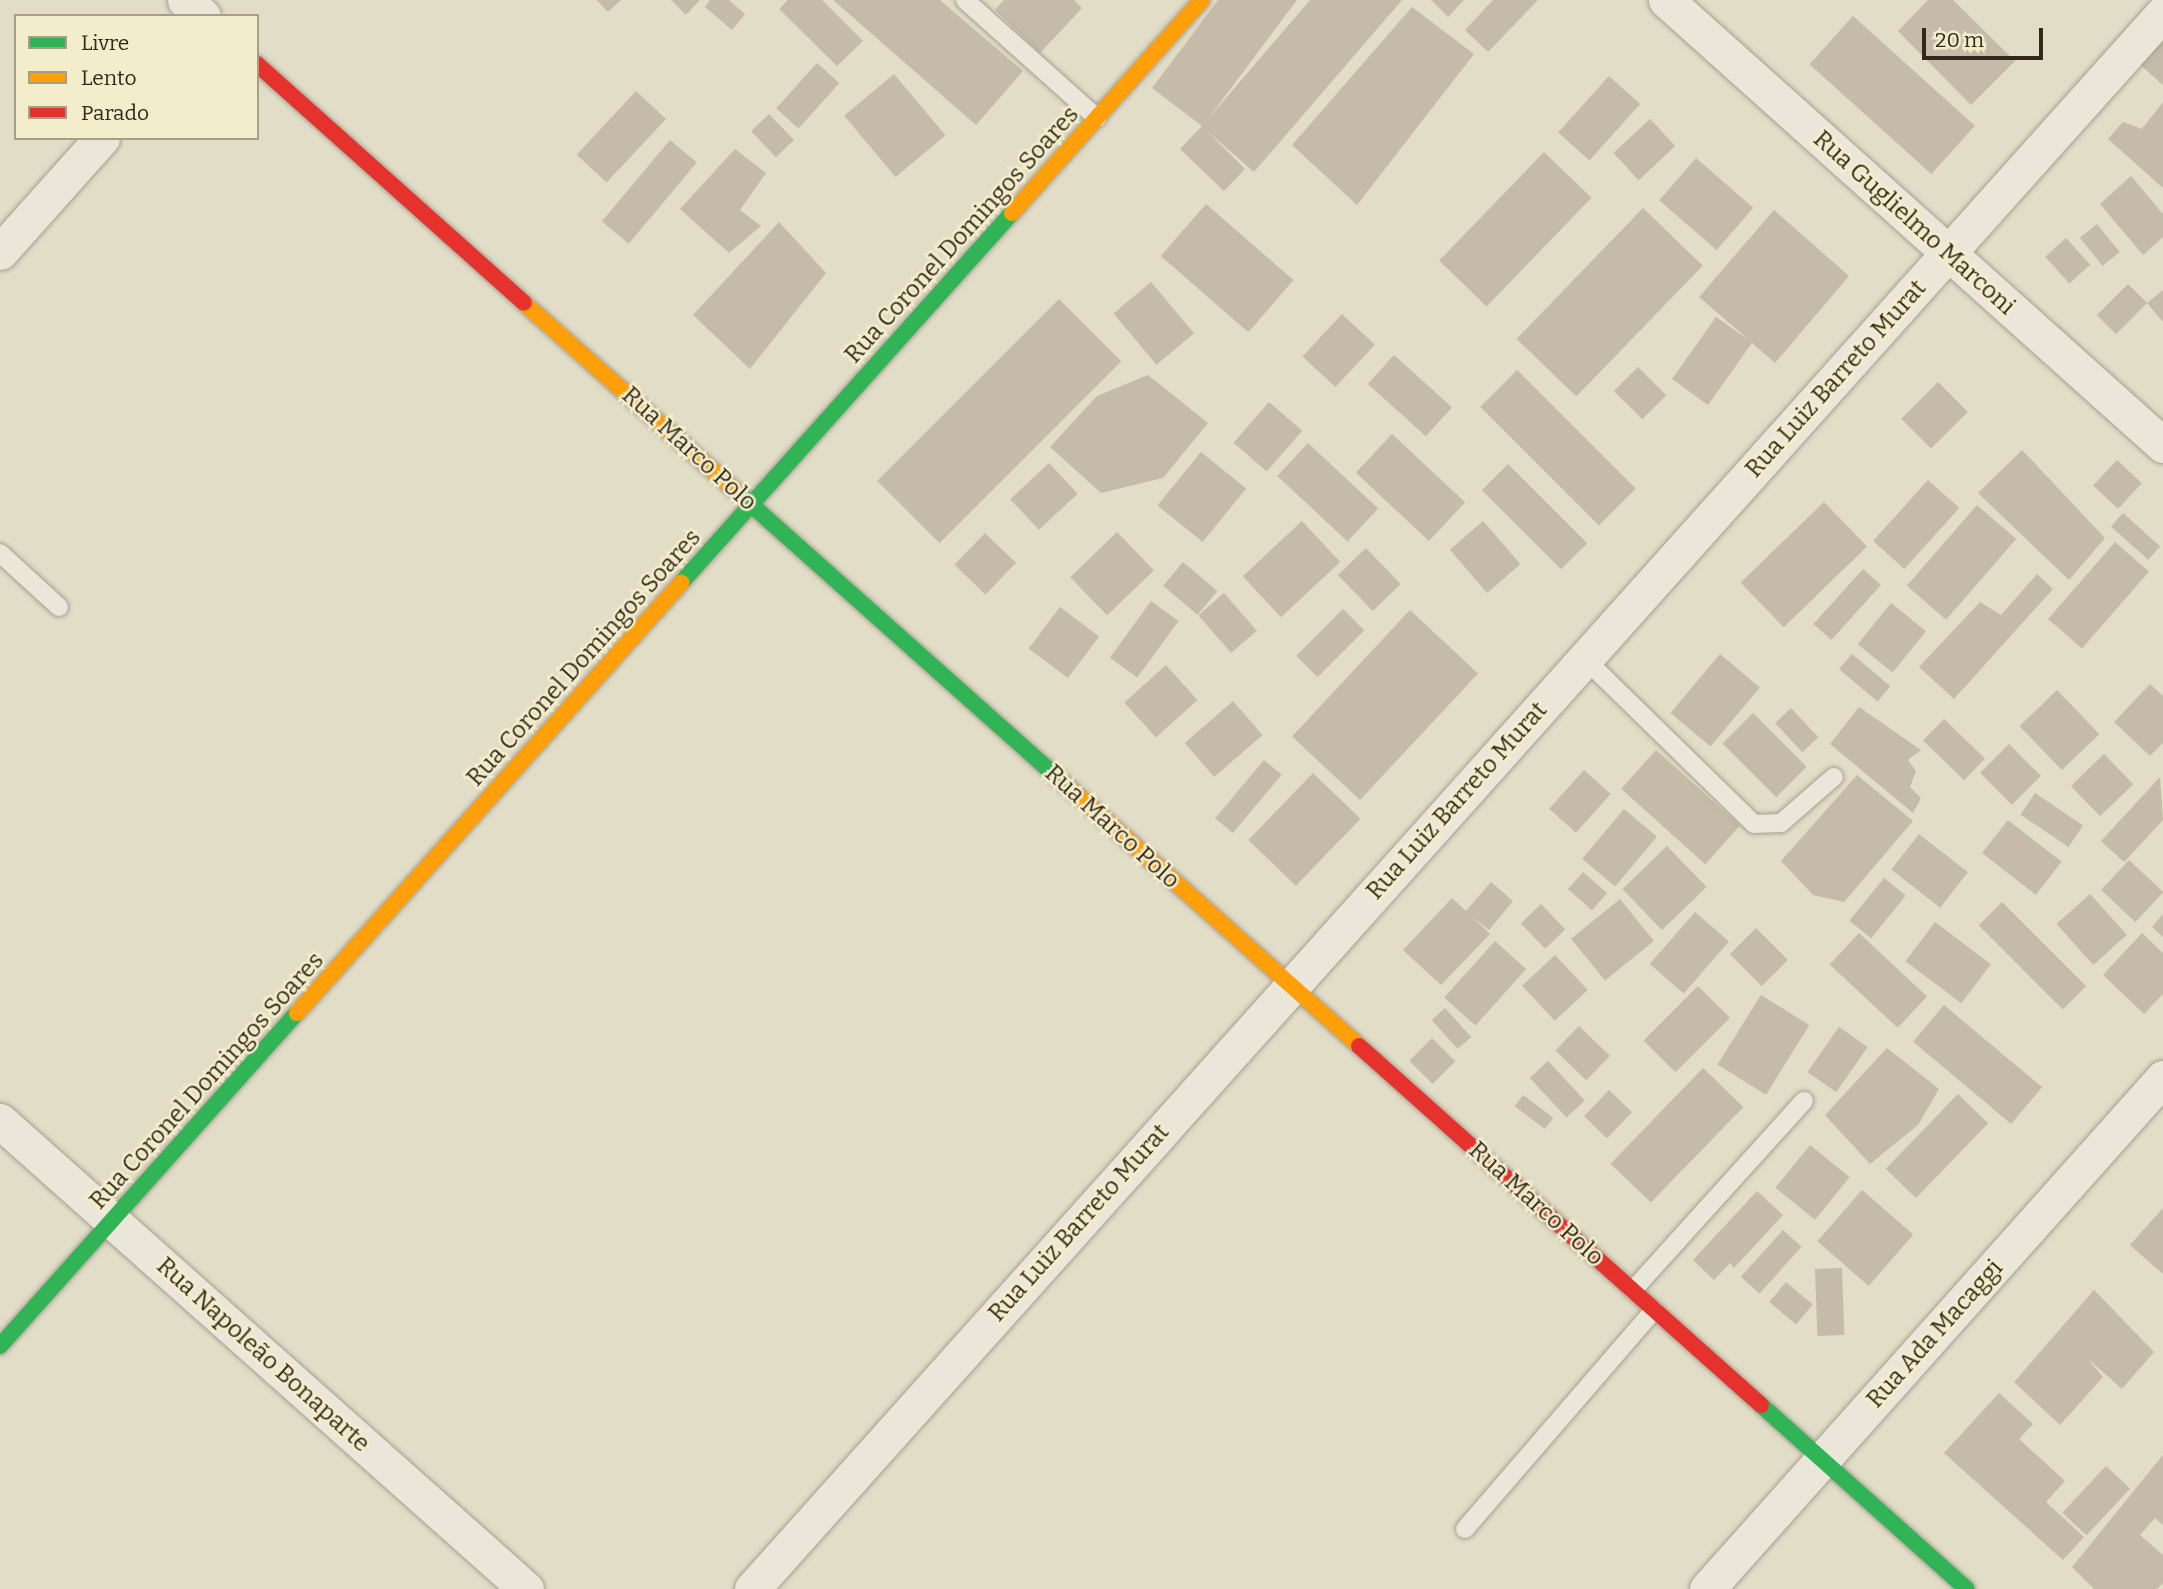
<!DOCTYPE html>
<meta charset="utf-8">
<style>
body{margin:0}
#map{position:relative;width:2163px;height:1589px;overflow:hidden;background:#e2ddc7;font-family:Bitter,serif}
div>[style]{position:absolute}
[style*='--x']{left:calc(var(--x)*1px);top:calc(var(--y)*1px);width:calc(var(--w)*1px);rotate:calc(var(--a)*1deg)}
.building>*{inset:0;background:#c5bba8;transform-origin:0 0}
.roads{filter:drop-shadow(0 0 2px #a6a091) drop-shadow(0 0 2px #a6a091)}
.lane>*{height:18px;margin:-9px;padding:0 9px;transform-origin:9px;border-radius:9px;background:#eae6d9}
.street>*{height:35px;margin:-17.5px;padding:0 17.5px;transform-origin:17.5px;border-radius:17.5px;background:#eae6d9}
.fast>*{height:16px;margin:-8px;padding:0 8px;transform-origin:8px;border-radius:8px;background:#30b455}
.slow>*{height:16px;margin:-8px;padding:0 8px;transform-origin:8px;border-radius:8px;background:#ff9f0a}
.jam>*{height:16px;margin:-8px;padding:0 8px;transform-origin:8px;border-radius:8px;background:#e5322d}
span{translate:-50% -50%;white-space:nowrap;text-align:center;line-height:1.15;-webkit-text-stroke:5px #f4edcc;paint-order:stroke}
.street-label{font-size:24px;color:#33291b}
.legend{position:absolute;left:14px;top:14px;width:245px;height:126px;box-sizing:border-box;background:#f4edcc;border:2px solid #a79f85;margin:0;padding:9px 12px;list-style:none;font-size:21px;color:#33291b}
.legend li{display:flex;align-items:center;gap:14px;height:35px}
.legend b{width:35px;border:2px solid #a79f85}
.scale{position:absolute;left:1922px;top:28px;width:121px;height:32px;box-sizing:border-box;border:4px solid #33291b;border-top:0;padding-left:9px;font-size:21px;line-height:24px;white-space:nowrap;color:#33291b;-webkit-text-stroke:5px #f4edcc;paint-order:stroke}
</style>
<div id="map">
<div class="building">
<i style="clip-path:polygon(597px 0,621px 0,608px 12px)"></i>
<i style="clip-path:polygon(671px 0,700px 0,686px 15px)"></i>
<i style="clip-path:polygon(710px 0,729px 0,745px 14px,732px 30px,705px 7px)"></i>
<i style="clip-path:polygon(788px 0,822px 0,863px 41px,837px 66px,779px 9px)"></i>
<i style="clip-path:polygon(833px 0,940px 0,1023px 71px,976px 125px)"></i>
<i style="clip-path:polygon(1004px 0,1074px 0,1082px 8px,1040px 53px,995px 10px)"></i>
<i style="clip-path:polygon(1218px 0,1297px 0,1208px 119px,1310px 0,1402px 0,1254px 172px,1207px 131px,1245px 169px,1224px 191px,1180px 149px,1202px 126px,1152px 88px)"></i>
<i style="clip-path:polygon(1431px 0,1464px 0,1448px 17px)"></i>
<i style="clip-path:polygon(1493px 0,1538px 0,1488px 52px,1465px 30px)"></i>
<i style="clip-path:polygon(1928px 0,1953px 0,2015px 61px,1971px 105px,1898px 31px)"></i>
<i style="clip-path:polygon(1412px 7px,1474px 54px,1357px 205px,1292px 145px)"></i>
<i style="left:1853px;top:16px;width:164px;height:65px;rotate:42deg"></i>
<i style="clip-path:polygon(2163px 33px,2163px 85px,2137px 62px)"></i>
<i style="left:817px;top:63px;width:30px;height:61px;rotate:42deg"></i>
<i style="left:894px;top:74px;width:80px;height:65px;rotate:50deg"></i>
<i style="left:1609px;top:76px;width:42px;height:76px;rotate:42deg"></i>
<i style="left:636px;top:91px;width:41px;height:87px;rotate:43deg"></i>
<i style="clip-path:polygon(2163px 102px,2163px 188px,2108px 139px,2123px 122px,2142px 129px)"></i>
<i style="left:769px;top:114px;width:36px;height:25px;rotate:46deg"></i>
<i style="left:1650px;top:119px;width:37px;height:50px;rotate:47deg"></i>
<i style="left:670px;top:140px;width:35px;height:106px;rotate:40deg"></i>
<i style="clip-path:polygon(735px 149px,766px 173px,740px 210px,761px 226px,729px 253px,680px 209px)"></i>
<i style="left:1544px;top:152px;width:66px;height:151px;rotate:44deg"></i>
<i style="left:1696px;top:158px;width:76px;height:56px;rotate:41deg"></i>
<i style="clip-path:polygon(2131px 176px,2163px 214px,2163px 237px,2143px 255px,2100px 204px)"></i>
<i style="left:1206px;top:204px;width:116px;height:69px;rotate:41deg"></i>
<i style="left:1643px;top:208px;width:83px;height:182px;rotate:44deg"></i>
<i style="clip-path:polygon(1774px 210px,1849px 276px,1775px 363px,1752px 343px,1708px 405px,1672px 379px,1716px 317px,1749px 340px,1699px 297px)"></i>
<i style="clip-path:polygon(779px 222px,826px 273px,750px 369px,693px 315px)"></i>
<i style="left:2097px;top:224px;width:36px;height:22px;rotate:51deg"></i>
<i style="left:2066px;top:238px;width:36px;height:28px;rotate:48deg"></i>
<i style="left:1151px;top:282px;width:67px;height:49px;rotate:50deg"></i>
<i style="left:2128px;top:284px;width:27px;height:44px;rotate:45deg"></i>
<i style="clip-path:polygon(2163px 290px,2163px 322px,2147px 303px)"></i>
<i style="left:1059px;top:299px;width:88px;height:257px;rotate:45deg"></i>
<i style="left:1342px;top:314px;width:45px;height:58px;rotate:43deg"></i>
<i style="left:1394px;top:355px;width:78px;height:39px;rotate:42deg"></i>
<i style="left:1638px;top:367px;width:40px;height:34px;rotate:45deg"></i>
<i style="left:1517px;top:370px;width:168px;height:52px;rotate:45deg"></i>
<i style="clip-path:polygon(1148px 375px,1208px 423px,1163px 478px,1101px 493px,1050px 447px,1097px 396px)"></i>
<i style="left:1938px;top:382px;width:42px;height:52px;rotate:45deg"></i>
<i style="left:1269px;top:402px;width:44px;height:54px;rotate:41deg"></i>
<i style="left:1392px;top:434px;width:100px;height:53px;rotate:43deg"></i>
<i style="left:1308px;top:443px;width:96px;height:45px;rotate:43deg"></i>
<i style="clip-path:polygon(2022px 450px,2105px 538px,2069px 580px,1978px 493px)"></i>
<i style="left:1201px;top:452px;width:58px;height:69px;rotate:39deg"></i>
<i style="left:2117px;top:460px;width:34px;height:35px;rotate:43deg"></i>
<i style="left:1049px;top:463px;width:42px;height:53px;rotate:47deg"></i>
<i style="left:1508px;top:464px;width:112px;height:37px;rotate:45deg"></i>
<i style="left:1928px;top:480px;width:42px;height:82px;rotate:42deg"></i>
<i style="left:1824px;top:502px;width:62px;height:116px;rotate:46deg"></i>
<i style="left:1977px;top:505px;width:52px;height:107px;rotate:41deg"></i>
<i style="left:2123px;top:513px;width:50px;height:18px;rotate:42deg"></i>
<i style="left:1302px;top:521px;width:56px;height:81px;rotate:47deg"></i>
<i style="left:1483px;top:521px;width:57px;height:44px;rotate:49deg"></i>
<i style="left:1117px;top:532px;width:53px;height:65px;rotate:46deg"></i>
<i style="left:985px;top:533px;width:43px;height:44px;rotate:44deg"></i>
<i style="left:2115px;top:542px;width:45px;height:102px;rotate:41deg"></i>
<i style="left:1366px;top:548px;width:50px;height:39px;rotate:46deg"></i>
<i style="left:1183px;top:562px;width:45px;height:31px;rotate:40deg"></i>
<i style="left:1863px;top:569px;width:24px;height:74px;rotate:42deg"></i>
<i style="clip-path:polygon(2037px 574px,2053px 589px,1954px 699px,1919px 667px,1980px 602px,2001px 615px)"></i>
<i style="left:1224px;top:593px;width:50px;height:34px;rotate:49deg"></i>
<i style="left:1151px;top:601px;width:34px;height:70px;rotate:36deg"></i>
<i style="left:1891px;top:603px;width:45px;height:53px;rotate:39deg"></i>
<i style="left:1060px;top:607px;width:49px;height:52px;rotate:37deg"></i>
<i style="left:1343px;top:609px;width:30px;height:66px;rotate:45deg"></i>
<i style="left:1410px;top:610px;width:93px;height:173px;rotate:43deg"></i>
<i style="left:1720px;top:654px;width:52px;height:77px;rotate:40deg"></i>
<i style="left:1852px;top:654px;width:50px;height:20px;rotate:40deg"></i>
<i style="left:1166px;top:665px;width:47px;height:56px;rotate:48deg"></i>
<i style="clip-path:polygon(2150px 684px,2163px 696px,2163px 743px,2150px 756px,2114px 722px)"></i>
<i style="left:2057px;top:690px;width:61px;height:52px;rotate:46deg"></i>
<i style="left:1233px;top:701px;width:45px;height:64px;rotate:49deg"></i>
<i style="clip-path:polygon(1859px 707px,1921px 750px,1908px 760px,1916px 771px,1910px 787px,1921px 798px,1913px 813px,1830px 744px)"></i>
<i style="left:1791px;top:708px;width:40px;height:22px;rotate:47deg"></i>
<i style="left:1753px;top:713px;width:76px;height:43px;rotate:45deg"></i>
<i style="left:1944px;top:719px;width:57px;height:30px;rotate:44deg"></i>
<i style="left:2009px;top:744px;width:45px;height:41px;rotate:45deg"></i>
<i style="left:1656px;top:750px;width:113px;height:52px;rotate:42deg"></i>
<i style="left:2104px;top:754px;width:42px;height:46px;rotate:46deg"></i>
<i style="left:1264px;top:760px;width:23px;height:76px;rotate:40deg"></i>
<i style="left:1584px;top:770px;width:36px;height:52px;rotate:42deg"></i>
<i style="left:1313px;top:773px;width:66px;height:93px;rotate:44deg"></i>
<i style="clip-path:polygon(1857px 775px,1913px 821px,1844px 902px,1813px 895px,1781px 861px)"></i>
<i style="clip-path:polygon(2160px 777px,2163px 820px,2124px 862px,2101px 841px)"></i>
<i style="left:2035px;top:793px;width:58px;height:26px;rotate:34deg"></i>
<i style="left:1624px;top:809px;width:43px;height:65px;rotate:40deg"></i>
<i style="left:2008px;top:820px;width:68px;height:42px;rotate:38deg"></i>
<i style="left:1919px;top:834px;width:62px;height:45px;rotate:38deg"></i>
<i style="left:1667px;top:846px;width:57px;height:62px;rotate:46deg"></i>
<i style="left:2129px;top:860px;width:47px;height:41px;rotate:43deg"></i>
<i style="left:1583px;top:872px;width:32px;height:23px;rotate:41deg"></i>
<i style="left:1884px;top:878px;width:28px;height:55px;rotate:39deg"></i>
<i style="clip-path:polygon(1491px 882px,1513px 901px,1489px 930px,1471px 916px,1490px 934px,1441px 985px,1403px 950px,1452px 898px,1466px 911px)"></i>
<i style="left:2090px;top:894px;width:55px;height:45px;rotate:48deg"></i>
<i style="left:1620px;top:899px;width:54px;height:63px;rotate:51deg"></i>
<i style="left:2002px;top:902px;width:119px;height:33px;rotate:45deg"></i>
<i style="left:1541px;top:904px;width:35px;height:28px;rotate:46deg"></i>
<i style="left:1695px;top:912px;width:45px;height:69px;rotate:41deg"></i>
<i style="clip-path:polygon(2163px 914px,2163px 937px,2152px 927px)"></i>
<i style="left:1935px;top:922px;width:70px;height:49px;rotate:37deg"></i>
<i style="left:1756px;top:928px;width:45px;height:37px;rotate:45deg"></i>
<i style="left:1859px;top:933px;width:93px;height:43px;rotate:43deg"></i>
<i style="clip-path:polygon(2142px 933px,2163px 953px,2163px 994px,2144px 1014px,2103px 975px)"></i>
<i style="left:1495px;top:941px;width:42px;height:76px;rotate:42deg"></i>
<i style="left:1555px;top:955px;width:48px;height:45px;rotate:47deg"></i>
<i style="left:1698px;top:986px;width:45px;height:77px;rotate:45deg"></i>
<i style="left:1761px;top:995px;width:57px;height:82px;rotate:32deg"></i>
<i style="left:1944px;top:1005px;width:128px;height:48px;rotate:40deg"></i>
<i style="left:1445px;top:1008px;width:39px;height:18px;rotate:48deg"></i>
<i style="left:1579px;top:1026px;width:43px;height:34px;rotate:44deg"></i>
<i style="left:1839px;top:1027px;width:35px;height:55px;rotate:35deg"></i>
<i style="left:1432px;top:1038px;width:33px;height:32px;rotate:45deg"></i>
<i style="clip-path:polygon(1887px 1048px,1939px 1089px,1918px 1125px,1870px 1164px,1825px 1115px)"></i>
<i style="left:1548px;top:1061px;width:54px;height:25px;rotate:47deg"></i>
<i style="left:1703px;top:1068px;width:56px;height:133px;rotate:44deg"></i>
<i style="left:1609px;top:1090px;width:32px;height:36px;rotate:44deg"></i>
<i style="left:1958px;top:1094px;width:42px;height:104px;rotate:44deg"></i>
<i style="left:1523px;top:1095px;width:38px;height:14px;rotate:37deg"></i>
<i style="left:1810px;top:1145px;width:51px;height:55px;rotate:39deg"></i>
<i style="left:1862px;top:1190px;width:68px;height:68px;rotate:41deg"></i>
<i style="clip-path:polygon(1757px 1191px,1783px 1215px,1734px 1268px,1730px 1263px,1714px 1280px,1693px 1260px)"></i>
<i style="clip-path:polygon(2163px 1208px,2163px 1274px,2130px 1245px)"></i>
<i style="left:1783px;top:1230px;width:25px;height:63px;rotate:42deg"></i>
<i style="left:1842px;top:1268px;width:67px;height:27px;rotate:88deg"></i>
<i style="left:1786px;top:1282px;width:35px;height:26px;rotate:40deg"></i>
<i style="clip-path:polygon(2094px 1290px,2154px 1352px,2122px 1389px,2087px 1358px,2103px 1377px,2060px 1425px,2014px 1382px)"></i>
<i style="clip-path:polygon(1999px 1393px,2033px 1424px,2019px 1439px,2065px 1481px,2046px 1502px,2084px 1537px,2063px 1560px,1944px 1453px)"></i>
<i style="clip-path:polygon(2163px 1455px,2163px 1525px,2155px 1518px,2140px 1535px,2163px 1555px,2163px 1583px,2157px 1589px,2094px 1589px,2072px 1567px)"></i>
<i style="left:2106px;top:1466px;width:33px;height:64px;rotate:43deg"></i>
</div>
<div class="roads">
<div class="lane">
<i style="--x:965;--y:0;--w:177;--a:41.8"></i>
<i style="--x:0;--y:553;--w:80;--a:42.5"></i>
<i style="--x:1585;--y:659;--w:236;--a:44.3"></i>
<i style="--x:1754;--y:824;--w:27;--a:-2"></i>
<i style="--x:1781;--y:823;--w:70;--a:-41"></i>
<i style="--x:1633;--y:1290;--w:255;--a:-47.9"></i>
<i style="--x:1465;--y:1529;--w:289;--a:-49.2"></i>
</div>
<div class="street">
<i style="--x:185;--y:0;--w:24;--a:42"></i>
<i style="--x:1666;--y:0;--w:667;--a:41.84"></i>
<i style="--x:0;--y:252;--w:153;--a:-48.2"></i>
<i style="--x:0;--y:1121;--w:704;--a:41.66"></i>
<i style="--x:752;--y:1589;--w:2115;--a:-48.16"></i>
<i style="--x:1707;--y:1589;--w:685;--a:-48.26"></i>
</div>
<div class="fast">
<i style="--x:737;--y:492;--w:451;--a:41.7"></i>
<i style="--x:681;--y:583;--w:496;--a:-48.2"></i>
<i style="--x:0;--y:1346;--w:446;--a:-48.3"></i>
<i style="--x:1761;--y:1405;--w:276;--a:41.8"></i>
</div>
<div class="slow">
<i style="--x:1012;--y:213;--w:285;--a:-48.3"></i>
<i style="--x:524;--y:303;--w:285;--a:41.6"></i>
<i style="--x:1074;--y:792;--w:382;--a:41.7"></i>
<i style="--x:297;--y:1013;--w:577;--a:-48.23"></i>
</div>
<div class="jam">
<i style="--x:257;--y:64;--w:358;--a:41.8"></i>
<i style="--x:1359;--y:1046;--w:539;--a:41.77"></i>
</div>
</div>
<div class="street-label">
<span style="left:1914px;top:223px;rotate:42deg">Rua Guglielmo Marconi</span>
<span style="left:962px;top:235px;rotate:-48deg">Rua Coronel Domingos Soares</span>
<span style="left:1836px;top:379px;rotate:-48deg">Rua Luiz Barreto Murat</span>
<span style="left:689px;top:449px;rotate:42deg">Rua Marco Polo</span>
<span style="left:584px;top:658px;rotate:-48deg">Rua Coronel Domingos Soares</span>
<span style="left:1457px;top:801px;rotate:-48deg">Rua Luiz Barreto Murat</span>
<span style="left:1112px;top:827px;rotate:42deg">Rua Marco Polo</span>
<span style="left:207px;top:1081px;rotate:-48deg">Rua Coronel Domingos Soares</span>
<span style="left:1536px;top:1204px;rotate:42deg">Rua Marco Polo</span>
<span style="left:1079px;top:1223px;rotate:-48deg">Rua Luiz Barreto Murat</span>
<span style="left:1935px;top:1334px;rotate:-48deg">Rua Ada Macaggi</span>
<span style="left:263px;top:1355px;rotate:42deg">Rua Napoleão Bonaparte</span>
</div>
<ul class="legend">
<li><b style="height:9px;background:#30b455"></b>Livre</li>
<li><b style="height:9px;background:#ff9f0a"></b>Lento</li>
<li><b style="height:9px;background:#e5322d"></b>Parado</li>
</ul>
<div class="scale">20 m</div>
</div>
